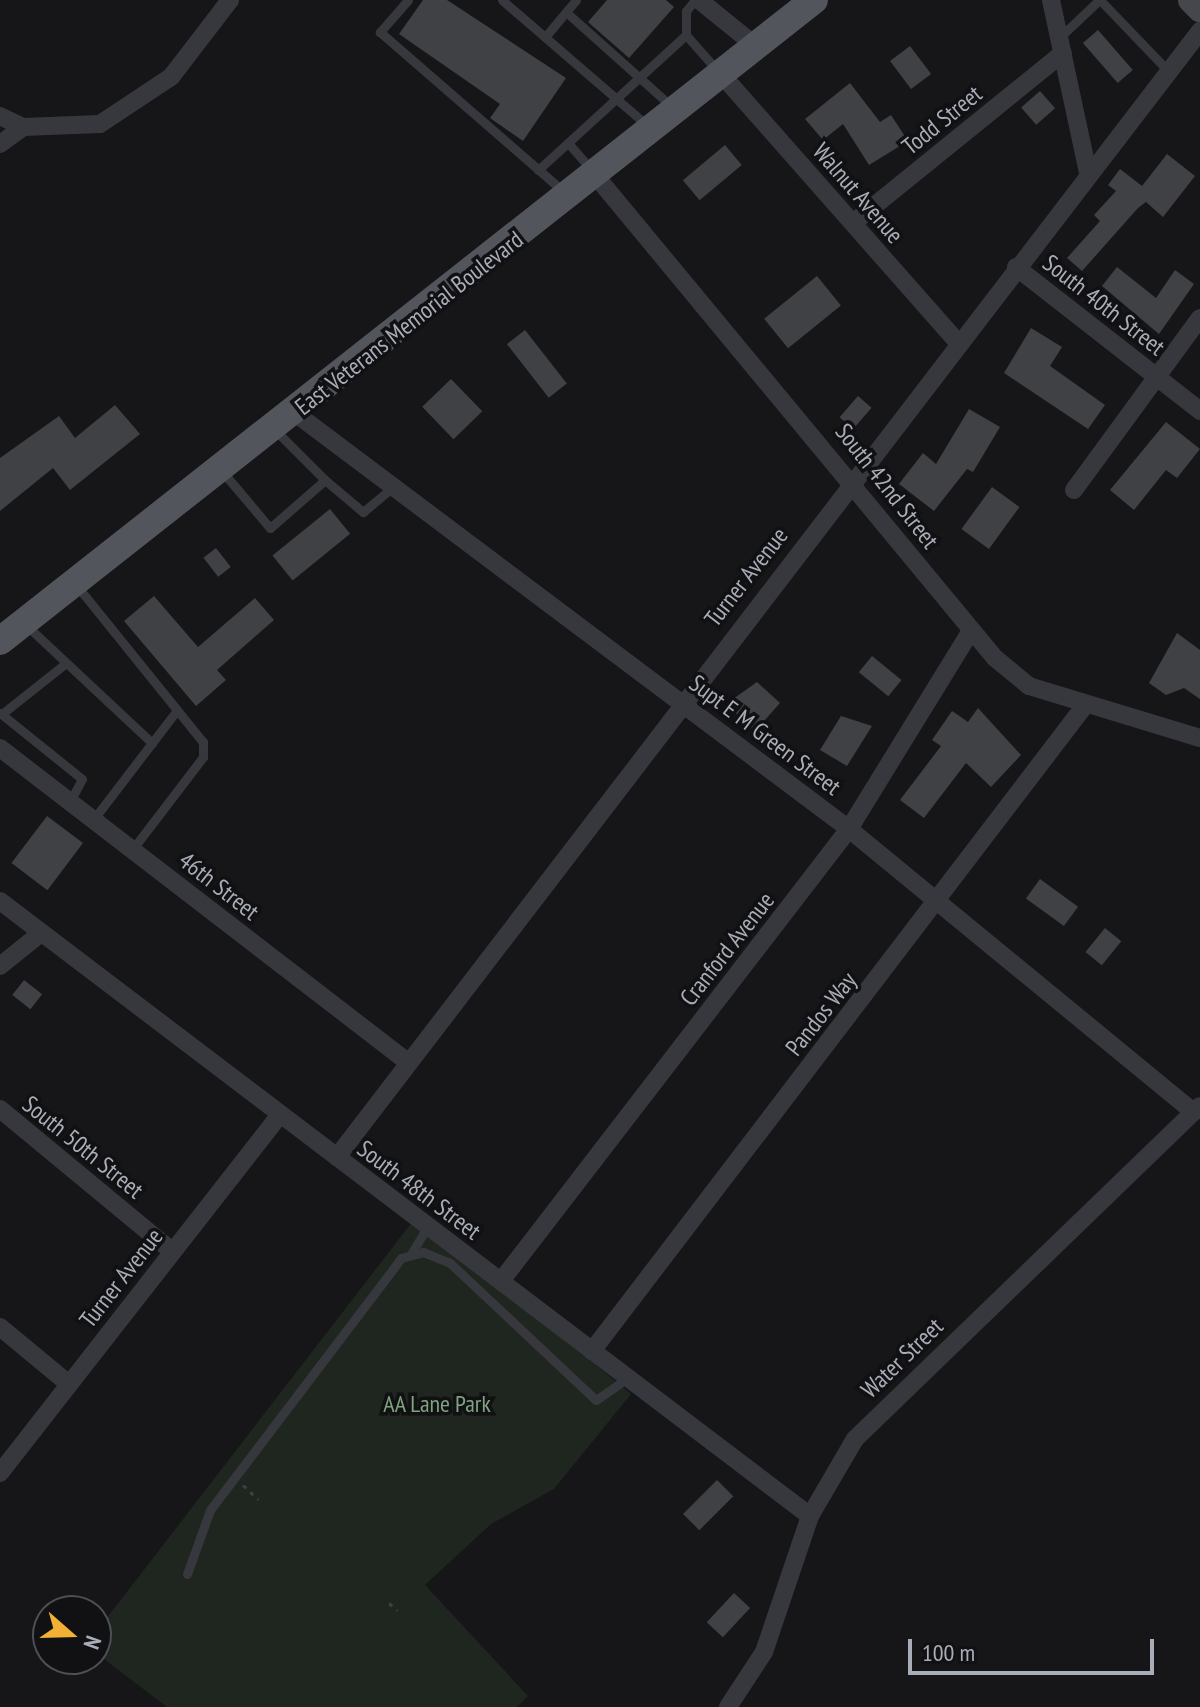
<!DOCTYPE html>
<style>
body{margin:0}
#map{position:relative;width:1200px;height:1707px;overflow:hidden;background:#161618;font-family:"PT Sans Narrow",sans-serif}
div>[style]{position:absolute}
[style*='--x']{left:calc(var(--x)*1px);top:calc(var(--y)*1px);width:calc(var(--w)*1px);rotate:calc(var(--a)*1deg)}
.green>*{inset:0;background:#1e261f}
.building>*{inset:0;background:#404145;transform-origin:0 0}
.path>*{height:3px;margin-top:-1.5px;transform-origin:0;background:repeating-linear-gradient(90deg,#3d3f44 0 4px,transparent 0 10px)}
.service>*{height:9px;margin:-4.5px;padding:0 4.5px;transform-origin:4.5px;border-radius:4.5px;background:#37383d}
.minor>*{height:18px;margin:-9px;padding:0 9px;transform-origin:9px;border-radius:9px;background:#37383d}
.secondary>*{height:26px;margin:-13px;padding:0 13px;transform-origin:13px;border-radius:13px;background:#45474d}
.primary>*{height:28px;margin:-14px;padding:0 14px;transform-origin:14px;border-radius:14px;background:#53555c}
span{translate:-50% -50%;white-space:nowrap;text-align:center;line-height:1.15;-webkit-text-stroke:7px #111113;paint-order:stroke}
.street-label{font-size:24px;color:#a8adb8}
.park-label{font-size:24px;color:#7fa381}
.north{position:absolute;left:32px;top:1595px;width:80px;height:80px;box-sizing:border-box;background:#111113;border:2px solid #4d4f55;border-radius:50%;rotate:110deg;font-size:22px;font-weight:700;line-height:32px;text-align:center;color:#a8adb8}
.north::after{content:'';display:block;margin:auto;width:28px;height:36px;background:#f2b134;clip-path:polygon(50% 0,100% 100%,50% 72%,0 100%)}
.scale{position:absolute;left:908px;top:1639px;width:246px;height:36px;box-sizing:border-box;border:4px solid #a8adb8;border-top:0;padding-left:10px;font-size:24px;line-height:28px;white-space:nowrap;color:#a8adb8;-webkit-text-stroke:6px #111113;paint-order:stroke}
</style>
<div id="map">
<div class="green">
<i style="clip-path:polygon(416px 1217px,631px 1394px,554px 1489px,491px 1524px,425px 1585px,528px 1696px,517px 1707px,167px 1707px,96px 1653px,96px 1632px)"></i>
</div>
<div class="building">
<i style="clip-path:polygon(423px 0,447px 0,566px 78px,523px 141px,490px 118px,500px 104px,399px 34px)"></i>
<i style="clip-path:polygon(607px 0,666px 0,674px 7px,629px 58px,588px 22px)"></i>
<i style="left:1098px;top:30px;width:53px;height:20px;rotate:49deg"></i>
<i style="left:910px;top:46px;width:35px;height:25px;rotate:53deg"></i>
<i style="clip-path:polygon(850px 83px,880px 122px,891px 115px,908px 141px,869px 165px,843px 124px,823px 140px,805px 119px)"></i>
<i style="left:1040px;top:91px;width:23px;height:25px;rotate:49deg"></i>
<i style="left:725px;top:145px;width:26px;height:55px;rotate:50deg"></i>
<i style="clip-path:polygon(1167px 154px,1195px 176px,1163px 217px,1146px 202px,1138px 208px,1082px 271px,1067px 258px,1100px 221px,1094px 215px,1116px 191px,1108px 185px,1120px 169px,1142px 186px)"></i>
<i style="clip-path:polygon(1117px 267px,1156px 298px,1175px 270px,1194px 284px,1159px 334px,1102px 286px)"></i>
<i style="left:817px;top:276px;width:38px;height:68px;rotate:51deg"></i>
<i style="clip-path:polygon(1031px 328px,1062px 347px,1050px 366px,1105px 405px,1088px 429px,1004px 373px)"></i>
<i style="left:525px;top:330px;width:68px;height:23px;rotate:52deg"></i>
<i style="left:451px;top:379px;width:45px;height:40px;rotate:46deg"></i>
<i style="left:858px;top:396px;width:18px;height:28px;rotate:41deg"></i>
<i style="clip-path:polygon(115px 405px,140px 434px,70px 490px,53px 468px,0 511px,0 458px,59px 416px,75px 438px)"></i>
<i style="clip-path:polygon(969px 409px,1000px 427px,973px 472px,967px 469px,934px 511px,899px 484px,923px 453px,936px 464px)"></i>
<i style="clip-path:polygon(1166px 422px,1200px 449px,1177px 478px,1166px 470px,1134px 510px,1110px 490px)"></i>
<i style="left:992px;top:487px;width:34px;height:52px;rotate:36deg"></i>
<i style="left:330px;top:509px;width:32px;height:74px;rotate:51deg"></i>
<i style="left:216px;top:548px;width:24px;height:16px;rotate:52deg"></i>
<i style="clip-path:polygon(154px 596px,198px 647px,255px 598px,274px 620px,217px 670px,226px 680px,196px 706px,124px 621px)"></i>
<i style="clip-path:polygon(1177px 633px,1200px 650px,1200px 699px,1184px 688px,1166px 695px,1149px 683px)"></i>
<i style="left:872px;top:656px;width:38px;height:21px;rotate:39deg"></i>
<i style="clip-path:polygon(757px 682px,780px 703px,755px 731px,726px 704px)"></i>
<i style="clip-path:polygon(978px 708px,1021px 755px,991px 787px,966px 763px,924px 818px,900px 800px,941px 746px,932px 740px,952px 711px,968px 722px)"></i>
<i style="clip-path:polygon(841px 716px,872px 726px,847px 766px,820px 750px)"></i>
<i style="left:47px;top:816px;width:45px;height:59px;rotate:37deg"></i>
<i style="left:1040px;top:879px;width:47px;height:24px;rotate:36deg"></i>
<i style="left:1105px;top:928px;width:21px;height:31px;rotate:39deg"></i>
<i style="left:24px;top:980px;width:23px;height:19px;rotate:38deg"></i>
<i style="left:717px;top:1480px;width:23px;height:48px;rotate:45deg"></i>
<i style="left:734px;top:1593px;width:22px;height:40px;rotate:43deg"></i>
</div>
<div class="path">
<i style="--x:243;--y:1485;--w:21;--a:43"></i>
<i style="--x:389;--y:1603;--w:11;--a:41"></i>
</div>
<div class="service">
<i style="--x:408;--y:0;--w:43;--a:131.2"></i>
<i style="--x:380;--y:32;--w:242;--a:41"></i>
<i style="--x:502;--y:0;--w:193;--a:40.8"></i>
<i style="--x:695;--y:0;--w:14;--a:129"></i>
<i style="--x:686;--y:11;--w:24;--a:90"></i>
<i style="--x:686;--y:35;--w:47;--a:48.5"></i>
<i style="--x:1100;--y:0;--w:98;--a:46.2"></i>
<i style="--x:566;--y:12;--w:141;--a:41.8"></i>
<i style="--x:545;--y:37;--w:48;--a:-50"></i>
<i style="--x:1059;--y:38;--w:55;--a:-43.5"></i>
<i style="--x:569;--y:144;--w:33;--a:49"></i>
<i style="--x:538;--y:170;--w:200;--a:-42.4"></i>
<i style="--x:221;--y:470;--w:76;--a:49.8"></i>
<i style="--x:270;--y:528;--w:73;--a:-41.1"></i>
<i style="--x:325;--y:480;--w:72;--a:-135"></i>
<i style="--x:325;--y:480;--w:50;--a:40.1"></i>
<i style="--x:363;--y:512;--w:38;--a:-40"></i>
<i style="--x:77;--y:586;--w:201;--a:51.1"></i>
<i style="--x:203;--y:742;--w:15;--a:90"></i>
<i style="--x:203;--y:757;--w:117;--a:127.4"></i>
<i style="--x:26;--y:625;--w:173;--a:43.1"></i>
<i style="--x:0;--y:713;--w:105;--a:38.8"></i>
<i style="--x:82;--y:779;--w:26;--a:118"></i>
<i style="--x:3;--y:713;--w:80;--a:-38.4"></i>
<i style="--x:93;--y:820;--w:138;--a:-52.6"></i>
<i style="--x:411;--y:1254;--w:33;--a:-59"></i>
<i style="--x:187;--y:1574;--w:68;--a:-70.2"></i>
<i style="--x:210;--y:1510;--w:316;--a:-52.8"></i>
<i style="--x:401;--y:1258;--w:23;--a:-15"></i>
<i style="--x:423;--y:1252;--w:29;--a:22"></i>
<i style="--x:450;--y:1263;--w:200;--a:43.2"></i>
<i style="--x:596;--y:1400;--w:39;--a:-35"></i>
</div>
<div class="minor">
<i style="--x:699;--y:0;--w:75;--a:39"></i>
<i style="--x:1051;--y:0;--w:176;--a:77.9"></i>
<i style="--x:722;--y:75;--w:356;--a:48.6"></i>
<i style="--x:0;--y:116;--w:25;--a:26"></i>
<i style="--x:23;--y:127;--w:77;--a:-2.2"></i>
<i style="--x:100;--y:124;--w:85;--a:-33.5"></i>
<i style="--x:171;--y:77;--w:97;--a:-52.5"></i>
<i style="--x:0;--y:144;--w:29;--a:-36"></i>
<i style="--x:595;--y:175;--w:627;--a:50.37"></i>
<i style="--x:995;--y:658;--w:44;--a:39.5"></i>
<i style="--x:1029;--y:686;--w:179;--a:16.9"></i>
<i style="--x:853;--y:223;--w:270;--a:-39"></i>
<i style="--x:1016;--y:267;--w:234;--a:38"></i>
<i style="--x:295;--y:413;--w:693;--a:36.9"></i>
<i style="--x:849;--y:829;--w:446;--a:39.4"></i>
<i style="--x:1074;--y:490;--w:213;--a:-53.8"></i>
<i style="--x:0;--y:748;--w:516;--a:37.6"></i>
<i style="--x:0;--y:901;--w:1017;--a:37.21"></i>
<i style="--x:0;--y:966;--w:53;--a:-38.8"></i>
<i style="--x:0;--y:1109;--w:224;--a:39.6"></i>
<i style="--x:337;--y:1157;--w:1419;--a:-52.53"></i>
<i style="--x:501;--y:1281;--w:570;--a:-52.41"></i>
<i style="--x:849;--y:829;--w:231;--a:-58.4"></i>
<i style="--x:0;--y:1327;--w:89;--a:39.6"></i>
<i style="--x:592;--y:1351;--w:814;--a:-52.64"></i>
<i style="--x:0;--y:1473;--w:455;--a:-52"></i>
<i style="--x:728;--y:1707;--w:66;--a:-56.8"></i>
<i style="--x:764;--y:1652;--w:144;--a:-71.3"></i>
<i style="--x:810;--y:1516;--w:89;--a:-59.7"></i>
<i style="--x:855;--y:1439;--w:479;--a:-44"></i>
</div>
<div class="secondary">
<i style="--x:1191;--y:0;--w:13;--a:45"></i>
</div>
<div class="primary">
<i style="--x:0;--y:641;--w:1036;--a:-38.22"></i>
</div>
<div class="street-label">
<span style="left:942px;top:120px;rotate:-39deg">Todd Street</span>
<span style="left:858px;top:193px;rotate:49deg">Walnut Avenue</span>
<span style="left:1104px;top:305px;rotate:38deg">South 40th Street</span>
<span style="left:409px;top:323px;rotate:-38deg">East Veterans Memorial Boulevard</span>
<span style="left:887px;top:486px;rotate:52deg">South 42nd Street</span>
<span style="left:746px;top:577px;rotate:-52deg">Turner Avenue</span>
<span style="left:765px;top:735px;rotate:37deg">Supt E M Green Street</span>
<span style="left:219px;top:886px;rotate:38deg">46th Street</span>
<span style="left:727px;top:949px;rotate:-52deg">Cranford Avenue</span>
<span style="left:821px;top:1014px;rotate:-52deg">Pandos Way</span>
<span style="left:83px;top:1147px;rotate:39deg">South 50th Street</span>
<span style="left:419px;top:1190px;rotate:37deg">South 48th Street</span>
<span style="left:121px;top:1278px;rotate:-52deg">Turner Avenue</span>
<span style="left:902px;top:1358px;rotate:-44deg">Water Street</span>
</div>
<div class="park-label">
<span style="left:437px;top:1404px">AA Lane Park</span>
</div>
<div class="north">N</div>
<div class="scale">100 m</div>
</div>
